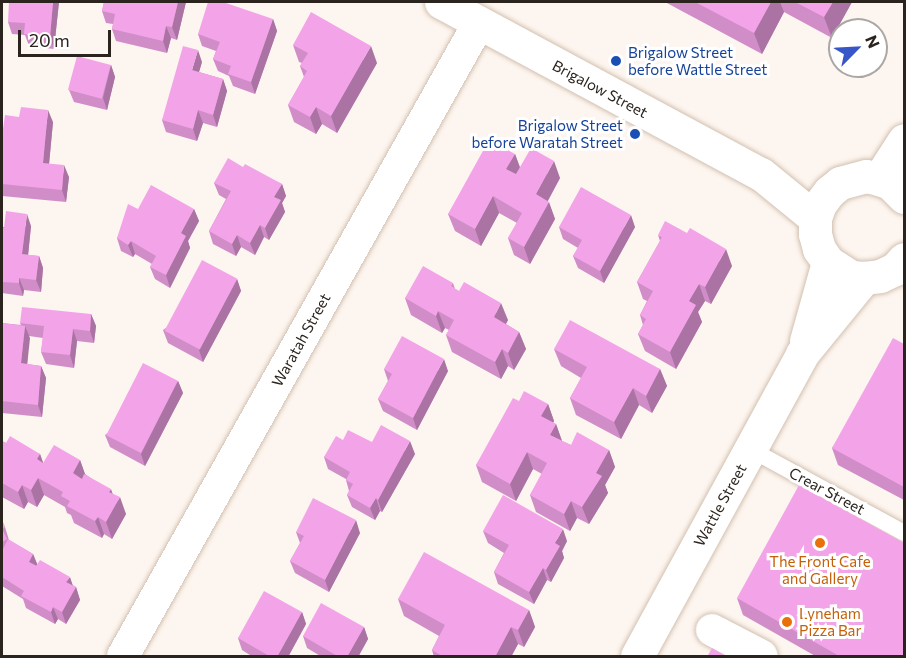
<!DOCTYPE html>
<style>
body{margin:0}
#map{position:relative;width:906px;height:658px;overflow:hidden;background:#fdf5ef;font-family:Commissioner,sans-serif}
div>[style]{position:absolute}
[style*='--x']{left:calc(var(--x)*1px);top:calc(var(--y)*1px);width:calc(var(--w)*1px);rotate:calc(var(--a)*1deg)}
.roads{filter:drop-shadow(0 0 2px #d2c0b0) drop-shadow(0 0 2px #d2c0b0)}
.lane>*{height:16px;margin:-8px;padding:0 8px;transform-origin:8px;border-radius:8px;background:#fff}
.street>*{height:32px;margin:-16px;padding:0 16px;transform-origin:16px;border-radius:16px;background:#fff}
.secondary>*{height:33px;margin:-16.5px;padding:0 16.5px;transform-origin:16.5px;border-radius:16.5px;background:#fff}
.wall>*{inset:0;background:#d18dc8}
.shaded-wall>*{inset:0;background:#aa73a3}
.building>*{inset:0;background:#f3a4e9;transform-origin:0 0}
.dots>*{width:16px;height:16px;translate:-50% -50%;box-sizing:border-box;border:3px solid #fff;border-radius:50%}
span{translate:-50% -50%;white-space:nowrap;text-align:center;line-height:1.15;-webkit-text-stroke:6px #fff;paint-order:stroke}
.transit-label{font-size:15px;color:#164399}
.left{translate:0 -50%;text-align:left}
.right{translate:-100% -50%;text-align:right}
.street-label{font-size:15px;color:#2b241e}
.food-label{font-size:15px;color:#c56008}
.frame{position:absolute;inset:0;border:3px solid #2b241e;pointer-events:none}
.north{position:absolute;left:828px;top:18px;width:60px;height:60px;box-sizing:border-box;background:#fff;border:2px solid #aaa7a5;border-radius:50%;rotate:66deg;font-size:16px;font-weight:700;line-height:24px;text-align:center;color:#2b241e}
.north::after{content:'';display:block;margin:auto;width:21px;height:27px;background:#3756c8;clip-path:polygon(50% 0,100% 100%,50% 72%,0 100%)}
.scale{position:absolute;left:18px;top:30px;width:93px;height:27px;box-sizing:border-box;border:3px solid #2b241e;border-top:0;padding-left:8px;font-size:18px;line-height:21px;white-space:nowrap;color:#2b241e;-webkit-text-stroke:4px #fff;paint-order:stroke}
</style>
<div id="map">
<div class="roads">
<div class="lane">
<i style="--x:750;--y:449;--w:175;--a:28.6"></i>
</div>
<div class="street">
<i style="--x:712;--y:630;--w:56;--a:27.5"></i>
<i style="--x:123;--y:656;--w:726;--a:-60.65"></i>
</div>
<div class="secondary">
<i style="--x:441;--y:2;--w:363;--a:28.3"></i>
<i style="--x:761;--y:174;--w:70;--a:39.2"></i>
<i style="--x:879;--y:179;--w:46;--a:-57.3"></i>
<i style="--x:904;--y:197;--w:20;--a:-135"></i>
<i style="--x:890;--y:183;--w:12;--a:-160"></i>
<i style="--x:879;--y:179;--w:13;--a:-167"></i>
<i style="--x:866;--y:176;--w:27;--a:165"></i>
<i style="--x:840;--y:183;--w:14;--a:141"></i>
<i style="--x:829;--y:192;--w:15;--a:127"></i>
<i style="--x:820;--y:204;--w:15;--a:110"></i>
<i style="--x:815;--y:218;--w:16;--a:90"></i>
<i style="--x:815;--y:234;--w:16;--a:75"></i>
<i style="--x:819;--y:249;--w:16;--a:55"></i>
<i style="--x:828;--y:262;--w:27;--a:33"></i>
<i style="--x:851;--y:277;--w:13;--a:4"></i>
<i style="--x:864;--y:278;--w:16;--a:-7"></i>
<i style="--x:880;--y:276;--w:17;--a:-25"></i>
<i style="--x:895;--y:269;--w:13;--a:-48"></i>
<i style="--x:806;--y:341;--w:82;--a:-74.4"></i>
<i style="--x:637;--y:656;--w:344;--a:-61.3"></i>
<i style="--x:802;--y:354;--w:98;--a:-50.8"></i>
</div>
</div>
<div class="wall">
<i style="clip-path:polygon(59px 2px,54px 49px,29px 46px,25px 35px,12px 34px,8px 22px)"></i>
<i style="clip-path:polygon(104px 2px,186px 2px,177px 40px,171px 38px,167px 53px,116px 41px,112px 29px,113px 24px,106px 23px,102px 11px)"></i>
<i style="clip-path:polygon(665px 2px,852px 2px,832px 38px,784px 12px,762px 54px)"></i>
<i style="clip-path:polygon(273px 19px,277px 31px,255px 94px,233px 86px,229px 76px,218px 71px,213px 59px,216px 51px,202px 46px,198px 34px)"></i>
<i style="clip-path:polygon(293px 45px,377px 63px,337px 133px,322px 124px,316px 134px,294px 122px,288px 105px,304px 77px,300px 66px,302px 63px,299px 62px)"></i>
<i style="clip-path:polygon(202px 62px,199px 72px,223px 79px,227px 91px,217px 127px,203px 123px,197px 141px,166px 132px,162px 120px)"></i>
<i style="clip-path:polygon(111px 65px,115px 77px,107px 110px,74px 102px,69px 90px)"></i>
<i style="clip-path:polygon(53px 122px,49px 164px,69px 177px,66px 202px,2px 196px,2px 135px)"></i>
<i style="clip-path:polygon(515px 154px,520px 167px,560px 178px,548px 201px,555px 219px,530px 264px,514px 255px,508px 238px,517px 223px,499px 213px,481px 246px,455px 231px,448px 214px)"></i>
<i style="clip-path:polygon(243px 167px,282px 184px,286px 196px,282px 203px,285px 212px,269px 240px,264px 237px,255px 255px,241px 247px,236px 256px,213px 244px,209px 231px,226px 199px,219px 195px,214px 183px)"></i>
<i style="clip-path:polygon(138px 209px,194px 209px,199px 221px,188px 241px,190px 248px,170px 288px,155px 279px,150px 267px,152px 264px,135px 254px,133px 257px,121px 251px,117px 238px)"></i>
<i style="clip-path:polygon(31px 226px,28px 255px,39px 256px,43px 268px,41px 292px,24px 290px,23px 296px,2px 293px,2px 227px)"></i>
<i style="clip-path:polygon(559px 227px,635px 227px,604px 283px,578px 268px,573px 256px,578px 248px,563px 239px)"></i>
<i style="clip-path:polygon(658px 235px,732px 266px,711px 304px,705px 301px,698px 312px,702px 322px,676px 369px,645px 351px,638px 334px,643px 325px,640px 315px,647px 301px,643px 299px,637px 282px,660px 241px)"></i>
<i style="clip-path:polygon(237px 279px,241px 291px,203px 362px,168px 343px,163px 330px)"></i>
<i style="clip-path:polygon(453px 283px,455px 289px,508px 320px,506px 324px,519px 332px,526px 349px,514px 370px,508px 366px,501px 379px,452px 352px,446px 335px,449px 330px,445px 328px,442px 333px,411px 315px,405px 298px)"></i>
<i style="clip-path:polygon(91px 314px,96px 326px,94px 343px,77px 341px,74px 368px,46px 364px,41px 352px,43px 338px,29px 336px,27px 364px,41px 366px,46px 378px,42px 417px,2px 413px,2px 323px,21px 325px,20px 323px)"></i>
<i style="clip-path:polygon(904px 344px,904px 500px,838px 465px,832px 448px)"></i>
<i style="clip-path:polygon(554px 349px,660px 369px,667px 386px,652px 413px,639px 405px,621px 439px,576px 415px,570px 398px,581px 378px,561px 366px)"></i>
<i style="clip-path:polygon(384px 369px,448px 371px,417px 430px,383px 411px,378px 399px,388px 381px)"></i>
<i style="clip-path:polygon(178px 381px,183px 393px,145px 466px,110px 447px,105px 435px)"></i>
<i style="clip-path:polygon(519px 401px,548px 404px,554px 421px,553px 423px,556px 424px,562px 441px,571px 445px,609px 450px,615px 467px,605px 485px,608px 493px,589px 524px,577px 518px,570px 531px,536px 512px,530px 495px,542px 474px,533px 469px,516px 501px,482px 482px,476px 465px)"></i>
<i style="clip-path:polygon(343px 440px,372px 442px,415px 454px,382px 512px,380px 511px,375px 520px,352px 507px,347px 495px,349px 491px,346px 480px,346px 479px,328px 469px,324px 457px)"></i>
<i style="clip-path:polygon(2px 441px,6px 443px,40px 454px,43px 463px,80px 460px,85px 474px,113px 494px,126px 514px,112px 539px,104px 534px,102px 538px,74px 523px,71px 515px,67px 513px,65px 507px,44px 495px,37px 507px,28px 502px,24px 509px,2px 497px)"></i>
<i style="clip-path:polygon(2px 520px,5px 527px,9px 540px,33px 554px,37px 564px,76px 587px,80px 600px,66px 624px,58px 619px,55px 624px,26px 608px,23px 599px,2px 586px)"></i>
<i style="clip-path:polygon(483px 531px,567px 541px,562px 551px,564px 558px,551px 582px,547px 580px,534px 604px,498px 584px,494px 572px,504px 553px,488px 543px)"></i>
<i style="clip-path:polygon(296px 532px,360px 533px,329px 592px,295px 573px,290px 561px,300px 543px)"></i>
<i style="clip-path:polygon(737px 598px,904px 657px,817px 657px,743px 615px)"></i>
<i style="clip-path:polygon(398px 599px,529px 610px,535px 627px,524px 647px,518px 644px,511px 657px,434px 657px,432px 650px,439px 636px,404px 616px)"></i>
<i style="clip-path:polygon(302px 612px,306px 624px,288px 657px,253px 657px,242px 650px,238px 638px)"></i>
<i style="clip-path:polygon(364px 627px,368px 639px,358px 657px,322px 657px,307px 648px,303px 636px)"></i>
</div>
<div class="shaded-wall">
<i style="clip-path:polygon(53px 2px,59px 2px,54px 49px,50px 37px)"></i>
<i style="clip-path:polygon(178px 2px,186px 2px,177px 40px,172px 27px)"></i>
<i style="clip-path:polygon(771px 2px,780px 2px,784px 12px,762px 54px,754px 33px)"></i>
<i style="clip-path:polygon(833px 2px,852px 2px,832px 38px,824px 17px)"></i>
<i style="clip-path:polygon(273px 19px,277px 31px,255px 94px,251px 82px)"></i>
<i style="clip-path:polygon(166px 26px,171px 38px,167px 53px,163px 41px)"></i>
<i style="clip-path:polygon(371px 46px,377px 63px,337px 133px,331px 116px)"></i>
<i style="clip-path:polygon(198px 50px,202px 62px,196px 82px,192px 70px)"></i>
<i style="clip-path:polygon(111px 65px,115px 77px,107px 110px,103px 98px)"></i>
<i style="clip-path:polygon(223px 79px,227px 91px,217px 127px,213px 115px)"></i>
<i style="clip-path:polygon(316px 107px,322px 124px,316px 134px,310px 117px)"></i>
<i style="clip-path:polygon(48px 110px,53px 122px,48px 175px,43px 163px)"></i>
<i style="clip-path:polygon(198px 110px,203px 123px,197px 141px,193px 129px)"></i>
<i style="clip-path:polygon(515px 154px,521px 171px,512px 186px,506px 169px)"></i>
<i style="clip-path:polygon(554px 161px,560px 178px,542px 211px,536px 194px)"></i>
<i style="clip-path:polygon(64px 165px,69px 177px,66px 202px,62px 190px)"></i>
<i style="clip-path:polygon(282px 184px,286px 196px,282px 203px,285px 212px,269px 240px,265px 228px,274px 197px)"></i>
<i style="clip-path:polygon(493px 196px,499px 213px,481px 246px,475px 229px)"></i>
<i style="clip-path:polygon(549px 202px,555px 219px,530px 264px,524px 247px)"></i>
<i style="clip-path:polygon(194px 209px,199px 221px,188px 241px,190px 248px,170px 288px,166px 275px,181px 233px)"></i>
<i style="clip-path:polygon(27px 214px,31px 226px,27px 266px,22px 254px)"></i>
<i style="clip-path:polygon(631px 215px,635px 227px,604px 283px,600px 271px)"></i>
<i style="clip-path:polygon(260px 225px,264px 237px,255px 255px,250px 243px)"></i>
<i style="clip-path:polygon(237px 235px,241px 247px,236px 256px,232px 244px)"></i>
<i style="clip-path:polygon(131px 241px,135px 254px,133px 257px,128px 245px)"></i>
<i style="clip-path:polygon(726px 249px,732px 266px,711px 304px,705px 287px)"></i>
<i style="clip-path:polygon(39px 256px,43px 268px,41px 292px,36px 280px)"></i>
<i style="clip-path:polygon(19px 278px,24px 290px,23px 296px,19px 283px)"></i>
<i style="clip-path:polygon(237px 279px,241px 291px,203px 362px,199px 350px)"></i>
<i style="clip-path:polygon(699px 284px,705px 301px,698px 312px,702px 322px,676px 369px,670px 352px,689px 301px)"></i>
<i style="clip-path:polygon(501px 303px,508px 320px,500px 334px,494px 317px)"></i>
<i style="clip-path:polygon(438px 311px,445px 328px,442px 333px,436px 316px)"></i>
<i style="clip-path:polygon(91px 314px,96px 326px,94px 343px,90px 331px)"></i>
<i style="clip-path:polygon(25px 326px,30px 338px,26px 376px,21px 363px)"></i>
<i style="clip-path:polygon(73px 329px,77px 341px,74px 368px,70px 355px)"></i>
<i style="clip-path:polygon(519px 332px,526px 349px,514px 370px,508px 353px)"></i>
<i style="clip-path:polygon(502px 349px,508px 366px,501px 379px,495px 362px)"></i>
<i style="clip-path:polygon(444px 359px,448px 371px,417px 430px,413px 418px)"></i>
<i style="clip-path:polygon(41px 366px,46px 378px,42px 417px,38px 405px)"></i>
<i style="clip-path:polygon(660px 369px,667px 386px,652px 413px,646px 396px)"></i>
<i style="clip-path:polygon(178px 381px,183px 393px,145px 466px,141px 454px)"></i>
<i style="clip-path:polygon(633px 388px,639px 405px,621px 439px,614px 422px)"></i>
<i style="clip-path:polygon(548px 404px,554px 421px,547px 433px,541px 416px)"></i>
<i style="clip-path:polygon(556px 424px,562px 441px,550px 435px)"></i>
<i style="clip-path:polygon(410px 441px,415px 454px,382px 512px,378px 500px)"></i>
<i style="clip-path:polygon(609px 450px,615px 467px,605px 485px,608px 493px,589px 524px,582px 507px,596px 473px)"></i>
<i style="clip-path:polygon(527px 452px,533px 469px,516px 501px,510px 484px)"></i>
<i style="clip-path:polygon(40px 454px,46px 471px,37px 459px)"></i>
<i style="clip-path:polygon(80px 460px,86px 477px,79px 490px,73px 473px)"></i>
<i style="clip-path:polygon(38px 478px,44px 495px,37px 507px,31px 490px)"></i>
<i style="clip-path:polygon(22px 485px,28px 502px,24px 509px,18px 492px)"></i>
<i style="clip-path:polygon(111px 489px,116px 504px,120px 497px,126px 514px,112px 539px,106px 522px,109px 492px)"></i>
<i style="clip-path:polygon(376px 498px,380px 511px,375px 520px,370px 508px)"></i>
<i style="clip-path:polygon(571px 501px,577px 518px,570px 531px,564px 514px)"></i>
<i style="clip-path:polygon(98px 517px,104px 534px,102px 538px,95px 521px)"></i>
<i style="clip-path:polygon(356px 520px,360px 533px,329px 592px,325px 580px)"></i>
<i style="clip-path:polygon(563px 529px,567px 541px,562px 551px,564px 558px,551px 582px,546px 570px,555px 543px)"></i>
<i style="clip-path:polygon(33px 554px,38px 566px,29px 562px)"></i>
<i style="clip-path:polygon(543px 568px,547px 580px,534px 604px,529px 592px)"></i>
<i style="clip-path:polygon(70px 577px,74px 589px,66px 582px)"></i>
<i style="clip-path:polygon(76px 587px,80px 600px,66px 624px,62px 612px)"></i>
<i style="clip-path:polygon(53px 607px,58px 619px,55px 624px,51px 612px)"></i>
<i style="clip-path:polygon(529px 610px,535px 627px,524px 647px,518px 630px)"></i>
<i style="clip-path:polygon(302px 612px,306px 624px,288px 657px,277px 657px)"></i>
<i style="clip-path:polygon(364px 627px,368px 639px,358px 657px,347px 657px)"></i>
<i style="clip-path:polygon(511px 627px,518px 644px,511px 657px,495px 657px)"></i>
</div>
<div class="building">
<i style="clip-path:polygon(9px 2px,53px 2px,50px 37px,24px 34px,25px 23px,8px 22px)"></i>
<i style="clip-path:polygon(104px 2px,178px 2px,172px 27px,166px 26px,163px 41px,112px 29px,115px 14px,102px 11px)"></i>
<i style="clip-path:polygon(208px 2px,223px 2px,273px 19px,251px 82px,228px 74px,231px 66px,213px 59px,220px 42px,198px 34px)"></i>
<i style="clip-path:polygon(695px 2px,771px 2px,754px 33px)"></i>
<i style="clip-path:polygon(795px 2px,833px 2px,824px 17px)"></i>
<i style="clip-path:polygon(311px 12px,371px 46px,331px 116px,316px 107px,310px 117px,288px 105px,307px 71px,300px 66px,308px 53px,293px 45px)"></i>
<i style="clip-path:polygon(183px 46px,198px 50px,192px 70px,223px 79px,213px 115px,198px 110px,193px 129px,162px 120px)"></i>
<i style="left:77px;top:56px;width:35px;height:35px;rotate:15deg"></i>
<i style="clip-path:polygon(21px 107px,48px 110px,43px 163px,64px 165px,62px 190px,2px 184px,2px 135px,2px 136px,5px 115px,19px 117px)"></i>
<i style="clip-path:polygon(489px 140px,515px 154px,506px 169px,516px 174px,531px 148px,554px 161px,536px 194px,549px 202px,524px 247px,508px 238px,522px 213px,493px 196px,475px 229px,448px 214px)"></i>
<i style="clip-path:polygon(228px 158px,243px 167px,245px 164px,282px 184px,274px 197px,281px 200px,265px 228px,260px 225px,250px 243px,237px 235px,232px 244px,209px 231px,231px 191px,214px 183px)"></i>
<i style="clip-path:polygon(151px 185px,194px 209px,181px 233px,186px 236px,166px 275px,150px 267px,156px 256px,131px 241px,128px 245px,117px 238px,128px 204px,138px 209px)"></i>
<i style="clip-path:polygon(581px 187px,631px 215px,600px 271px,573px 256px,582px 240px,559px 227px)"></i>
<i style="clip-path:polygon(6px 211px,27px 214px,22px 254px,39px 256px,36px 280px,19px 278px,19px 283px,2px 282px,2px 227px,4px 228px)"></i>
<i style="clip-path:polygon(665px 221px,687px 233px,690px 228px,726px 249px,705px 287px,699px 284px,689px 301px,696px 305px,670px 352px,638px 334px,646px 319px,640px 315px,653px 291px,637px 282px,662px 237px,658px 235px)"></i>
<i style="left:202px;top:260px;width:40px;height:80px;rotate:28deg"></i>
<i style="clip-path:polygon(423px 266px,453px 283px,451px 286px,459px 291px,464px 282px,501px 303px,494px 317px,519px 332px,508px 353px,502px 349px,495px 362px,446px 335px,454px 320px,438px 311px,436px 316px,405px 298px)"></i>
<i style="clip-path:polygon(22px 307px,91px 314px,90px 331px,73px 329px,70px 355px,41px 352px,44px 326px,20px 323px)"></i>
<i style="clip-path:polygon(570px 320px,660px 369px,646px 396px,633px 388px,614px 422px,570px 398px,587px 367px,554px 349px)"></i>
<i style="clip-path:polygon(2px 323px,25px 326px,21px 363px,41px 366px,38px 405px,2px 401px)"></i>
<i style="clip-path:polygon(402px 336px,444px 359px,413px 418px,378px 399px,392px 374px,384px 369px)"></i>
<i style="clip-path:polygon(893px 338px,904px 344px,904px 487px,832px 448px)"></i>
<i style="left:143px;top:363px;width:39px;height:81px;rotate:27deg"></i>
<i style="clip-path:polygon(524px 391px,548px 404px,541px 416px,556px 424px,550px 435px,571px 445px,577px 432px,609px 450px,596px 473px,602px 476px,582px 507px,571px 501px,564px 514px,530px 495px,547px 463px,527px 452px,510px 484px,476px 465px,513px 398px,519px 401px)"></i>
<i style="clip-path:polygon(381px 425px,410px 441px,378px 500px,376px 498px,370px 508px,347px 495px,353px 484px,346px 480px,350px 472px,324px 457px,336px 436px,343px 440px,348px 430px,372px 442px)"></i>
<i style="clip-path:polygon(10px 436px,40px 454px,37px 459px,43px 463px,54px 445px,80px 460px,73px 473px,82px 479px,84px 474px,111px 489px,109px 492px,120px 497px,106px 522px,98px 517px,95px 521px,67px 506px,70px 501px,61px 496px,63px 492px,38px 478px,31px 490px,22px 485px,18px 492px,2px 483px,2px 441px,6px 443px)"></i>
<i style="clip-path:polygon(799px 485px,904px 543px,904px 657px,841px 657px,737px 598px)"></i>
<i style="clip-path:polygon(503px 495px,563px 529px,555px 543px,560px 546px,546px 570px,543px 568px,529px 592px,494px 572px,509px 545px,483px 531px)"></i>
<i style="clip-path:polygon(313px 498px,356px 520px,325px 580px,290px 561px,304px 536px,296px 532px)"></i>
<i style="clip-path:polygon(2px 520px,5px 527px,2px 529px,7px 539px,2px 542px)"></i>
<i style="clip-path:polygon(8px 539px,33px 554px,29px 562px,36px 566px,40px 560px,70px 577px,66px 582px,76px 587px,62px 612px,53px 607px,51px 612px,21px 596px,24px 591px,2px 577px,2px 551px)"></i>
<i style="clip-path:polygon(424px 552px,529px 610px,518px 630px,511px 627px,495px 657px,444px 657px,432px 650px,445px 625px,398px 599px)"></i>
<i style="clip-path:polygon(264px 591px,302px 612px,277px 657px,271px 657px,238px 638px)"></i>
<i style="clip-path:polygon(321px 603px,364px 627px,347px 657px,339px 657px,303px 636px)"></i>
<i style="clip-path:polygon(712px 648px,727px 657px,707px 657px)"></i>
</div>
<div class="dots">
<i style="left:616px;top:61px;background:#1a4fb4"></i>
<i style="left:635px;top:134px;background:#1a4fb4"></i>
<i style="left:820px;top:543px;background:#e8710a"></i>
<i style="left:787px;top:622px;background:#e8710a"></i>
</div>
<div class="transit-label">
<span class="left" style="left:628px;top:61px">Brigalow Street<br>before Wattle Street</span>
<span class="right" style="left:623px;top:134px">Brigalow Street<br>before Waratah Street</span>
</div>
<div class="street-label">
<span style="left:600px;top:89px;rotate:28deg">Brigalow Street</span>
<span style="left:301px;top:340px;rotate:-61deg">Waratah Street</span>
<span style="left:827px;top:491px;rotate:28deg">Crear Street</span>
<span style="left:720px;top:505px;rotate:-61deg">Wattle Street</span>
</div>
<div class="food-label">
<span style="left:820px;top:570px">The Front Cafe<br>and Gallery</span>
<span class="left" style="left:799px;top:622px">Lyneham<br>Pizza Bar</span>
</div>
<div class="frame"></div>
<div class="north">N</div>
<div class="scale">20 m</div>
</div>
